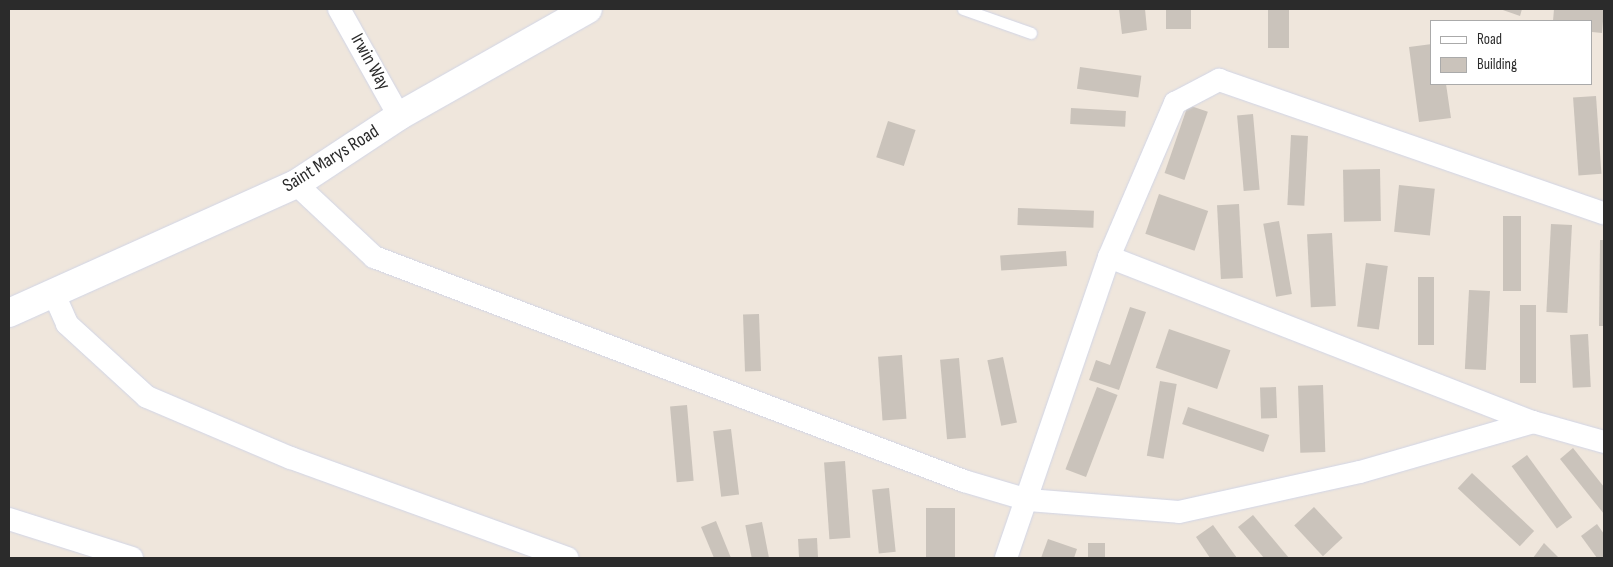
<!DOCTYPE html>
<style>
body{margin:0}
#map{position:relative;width:1613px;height:567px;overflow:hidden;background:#efe6dc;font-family:"Sofia Sans Condensed",sans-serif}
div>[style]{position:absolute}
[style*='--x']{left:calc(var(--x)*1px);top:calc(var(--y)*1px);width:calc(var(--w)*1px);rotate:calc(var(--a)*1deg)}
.building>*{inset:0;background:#cac3bb;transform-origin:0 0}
.roads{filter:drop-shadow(0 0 1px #d1d5e6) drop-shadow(0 0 1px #d1d5e6)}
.lane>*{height:11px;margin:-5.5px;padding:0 5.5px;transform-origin:5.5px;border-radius:5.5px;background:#fff}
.street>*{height:22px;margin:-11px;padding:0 11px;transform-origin:11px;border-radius:11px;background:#fff}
.secondary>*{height:28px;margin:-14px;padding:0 14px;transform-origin:14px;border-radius:14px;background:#fff}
span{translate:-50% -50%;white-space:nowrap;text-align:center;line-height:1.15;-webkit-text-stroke:4.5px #fff;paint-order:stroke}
.street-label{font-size:19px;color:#2b2b2b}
.frame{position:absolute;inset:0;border:10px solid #2b2b2b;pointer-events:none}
.legend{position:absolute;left:1430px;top:20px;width:162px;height:65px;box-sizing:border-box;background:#fff;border:1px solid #aaa;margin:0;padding:6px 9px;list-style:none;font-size:15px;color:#2b2b2b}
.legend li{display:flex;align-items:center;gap:10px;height:25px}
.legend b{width:25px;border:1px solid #aaa}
</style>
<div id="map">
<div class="building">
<i style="clip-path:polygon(1119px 9px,1145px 9px,1147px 30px,1122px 34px)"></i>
<i style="left:1166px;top:9px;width:25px;height:20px"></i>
<i style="left:1268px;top:9px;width:21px;height:39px"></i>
<i style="clip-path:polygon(1500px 9px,1522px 9px,1520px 16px)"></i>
<i style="clip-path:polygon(1554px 9px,1604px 9px,1602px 33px,1592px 32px,1592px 21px,1553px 21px)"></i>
<i style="clip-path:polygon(1432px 44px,1432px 84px,1446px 84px,1451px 118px,1419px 122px,1409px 47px)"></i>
<i style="left:1080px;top:67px;width:62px;height:22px;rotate:8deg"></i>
<i style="left:1596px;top:96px;width:78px;height:23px;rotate:86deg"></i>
<i style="left:1188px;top:105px;width:21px;height:72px;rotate:19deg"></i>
<i style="left:1071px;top:108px;width:55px;height:16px;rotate:3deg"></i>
<i style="left:1253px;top:114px;width:76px;height:16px;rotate:85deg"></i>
<i style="left:888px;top:121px;width:29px;height:38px;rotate:18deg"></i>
<i style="left:1291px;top:135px;width:17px;height:70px;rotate:3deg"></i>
<i style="left:1380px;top:169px;width:52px;height:37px;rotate:89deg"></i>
<i style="left:1399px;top:185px;width:36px;height:47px;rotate:6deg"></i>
<i style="left:1159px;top:194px;width:52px;height:42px;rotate:19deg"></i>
<i style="left:1239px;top:204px;width:74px;height:22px;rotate:87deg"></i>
<i style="left:1018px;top:208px;width:76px;height:17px;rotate:2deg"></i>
<i style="left:1503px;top:216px;width:18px;height:75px"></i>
<i style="left:1279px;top:221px;width:74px;height:16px;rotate:80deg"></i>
<i style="left:1551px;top:224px;width:21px;height:88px;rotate:3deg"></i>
<i style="left:1332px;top:233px;width:73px;height:25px;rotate:87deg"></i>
<i style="clip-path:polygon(1600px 240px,1604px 240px,1604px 326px,1599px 326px)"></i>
<i style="left:1066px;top:251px;width:15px;height:66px;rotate:86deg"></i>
<i style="left:1366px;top:263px;width:22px;height:64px;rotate:8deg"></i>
<i style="left:1418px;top:277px;width:16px;height:68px"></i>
<i style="left:1469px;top:290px;width:21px;height:79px;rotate:3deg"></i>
<i style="left:1520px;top:305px;width:16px;height:78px"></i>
<i style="clip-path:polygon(1130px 307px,1146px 312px,1119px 390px,1089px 380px,1096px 360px,1110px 365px)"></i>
<i style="left:759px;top:314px;width:57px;height:16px;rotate:88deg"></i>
<i style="left:1169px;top:329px;width:65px;height:41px;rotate:19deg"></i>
<i style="left:1588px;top:334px;width:53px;height:18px;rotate:87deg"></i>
<i style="left:902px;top:355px;width:64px;height:24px;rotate:86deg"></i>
<i style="left:1003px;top:357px;width:67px;height:16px;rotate:78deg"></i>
<i style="left:959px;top:358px;width:80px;height:19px;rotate:85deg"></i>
<i style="left:1160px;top:381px;width:17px;height:76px;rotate:10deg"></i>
<i style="left:1323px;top:385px;width:67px;height:25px;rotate:88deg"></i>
<i style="left:1097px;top:387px;width:22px;height:88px;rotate:21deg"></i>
<i style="left:1276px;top:387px;width:31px;height:16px;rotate:88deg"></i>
<i style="left:687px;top:405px;width:76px;height:17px;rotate:85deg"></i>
<i style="left:1188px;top:407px;width:86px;height:18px;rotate:19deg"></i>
<i style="left:731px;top:429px;width:66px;height:18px;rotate:83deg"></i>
<i style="clip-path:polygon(1573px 448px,1604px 487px,1604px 514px,1560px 459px)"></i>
<i style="left:1527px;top:455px;width:77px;height:19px;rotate:54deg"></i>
<i style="left:845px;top:461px;width:77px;height:21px;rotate:86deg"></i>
<i style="left:1472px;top:473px;width:85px;height:21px;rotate:43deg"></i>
<i style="left:889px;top:488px;width:64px;height:17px;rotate:84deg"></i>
<i style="left:1314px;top:507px;width:42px;height:27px;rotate:47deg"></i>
<i style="left:926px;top:508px;width:29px;height:50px"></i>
<i style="clip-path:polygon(1253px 515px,1289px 558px,1264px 558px,1238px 527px)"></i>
<i style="clip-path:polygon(716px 521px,731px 558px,714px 558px,701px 527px)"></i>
<i style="left:762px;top:522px;width:37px;height:17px;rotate:79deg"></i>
<i style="clip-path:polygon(1597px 524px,1604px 534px,1604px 558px,1597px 558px,1581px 536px)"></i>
<i style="clip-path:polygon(1213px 525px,1237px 558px,1210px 558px,1196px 537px)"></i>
<i style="left:817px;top:538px;width:20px;height:19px;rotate:87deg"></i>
<i style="clip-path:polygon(1048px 539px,1077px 549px,1074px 558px,1041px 558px)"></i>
<i style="left:1088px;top:543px;width:17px;height:15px"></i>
<i style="clip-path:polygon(1544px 543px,1559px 558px,1533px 558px)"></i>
</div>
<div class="roads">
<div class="lane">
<i style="--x:963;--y:9;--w:72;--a:19.4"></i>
</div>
<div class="street">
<i style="--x:339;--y:9;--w:123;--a:60.7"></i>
<i style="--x:296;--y:184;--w:107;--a:43.1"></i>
<i style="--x:374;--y:257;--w:631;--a:20.79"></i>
<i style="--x:964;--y:481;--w:67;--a:16.5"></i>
<i style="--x:1028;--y:500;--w:151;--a:4.5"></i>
<i style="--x:1179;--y:512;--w:185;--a:-12.5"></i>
<i style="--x:1360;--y:472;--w:180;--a:-16.1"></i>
<i style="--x:1109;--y:257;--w:455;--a:21.3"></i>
<i style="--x:1533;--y:422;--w:74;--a:15.7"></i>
<i style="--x:53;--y:292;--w:35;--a:66"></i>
<i style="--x:67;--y:324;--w:108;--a:42.4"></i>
<i style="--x:147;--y:397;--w:156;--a:23"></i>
<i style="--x:291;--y:458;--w:294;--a:19.9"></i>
<i style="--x:9;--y:519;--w:129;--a:17.6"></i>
<i style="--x:1006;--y:558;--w:318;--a:-71.1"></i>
<i style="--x:1109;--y:257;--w:168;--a:-66.8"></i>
<i style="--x:1175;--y:103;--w:50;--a:-27.6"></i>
<i style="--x:1219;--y:80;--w:407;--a:19.1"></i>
</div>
<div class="secondary">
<i style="--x:9;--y:313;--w:315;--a:-24.2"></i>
<i style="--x:296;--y:184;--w:123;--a:-33.4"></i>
<i style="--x:399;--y:116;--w:217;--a:-29.5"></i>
</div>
</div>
<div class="street-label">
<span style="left:370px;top:62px;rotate:61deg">Irwin Way</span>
<span style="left:331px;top:159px;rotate:-32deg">Saint Marys Road</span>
</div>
<div class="frame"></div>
<ul class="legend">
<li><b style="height:6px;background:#fff"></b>Road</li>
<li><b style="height:14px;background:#cac3bb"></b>Building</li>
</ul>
</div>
